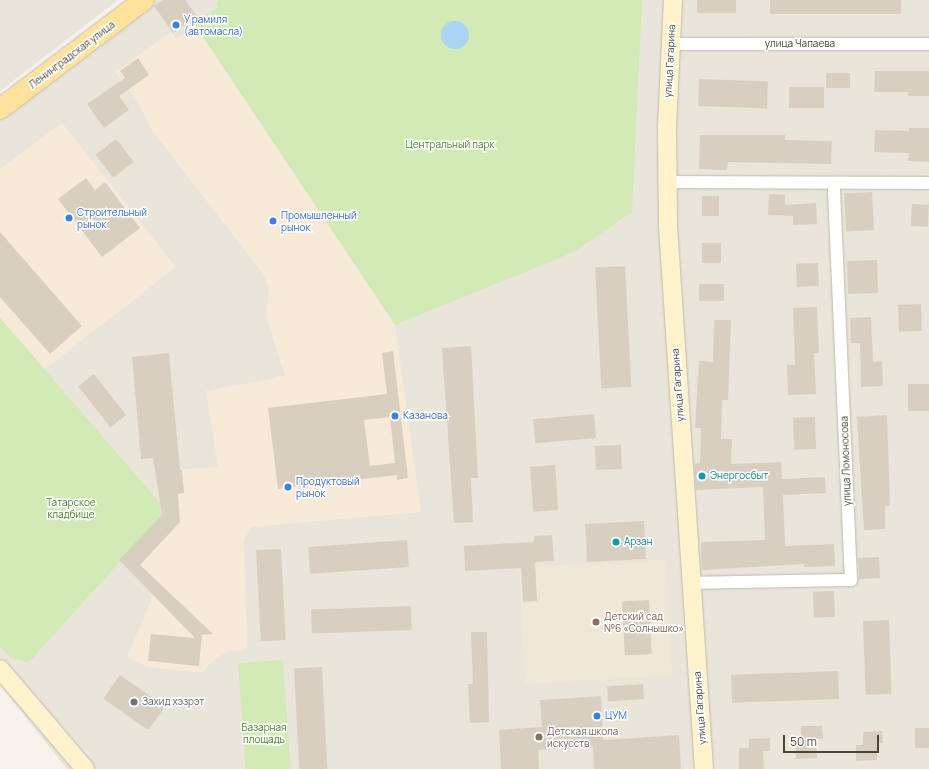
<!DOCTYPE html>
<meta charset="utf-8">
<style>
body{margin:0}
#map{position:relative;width:929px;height:769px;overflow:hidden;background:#f6f3ec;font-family:Manrope,sans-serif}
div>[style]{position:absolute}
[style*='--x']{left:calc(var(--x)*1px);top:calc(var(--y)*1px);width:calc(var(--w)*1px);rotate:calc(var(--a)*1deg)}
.residential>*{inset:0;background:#eae5da}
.commercial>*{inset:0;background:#f7ead8}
.education>*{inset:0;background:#efe8d6;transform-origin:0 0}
.green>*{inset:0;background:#d2eab5;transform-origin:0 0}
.water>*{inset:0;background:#a9d4f2}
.round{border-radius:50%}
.building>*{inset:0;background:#d8cfc1;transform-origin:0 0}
.roads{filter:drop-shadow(0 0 1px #c2bbae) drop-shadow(0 0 1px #c2bbae)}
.street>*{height:12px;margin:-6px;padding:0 6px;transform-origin:6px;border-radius:6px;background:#fff}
.secondary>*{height:18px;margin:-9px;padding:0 9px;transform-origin:9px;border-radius:9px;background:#fff3cd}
.primary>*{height:20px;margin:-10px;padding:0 10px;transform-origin:10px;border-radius:10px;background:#ffe39c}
.dots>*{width:11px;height:11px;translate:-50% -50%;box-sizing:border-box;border:2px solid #fff;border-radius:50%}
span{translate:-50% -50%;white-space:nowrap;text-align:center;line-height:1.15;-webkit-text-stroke:3px #fff;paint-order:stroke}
.shop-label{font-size:10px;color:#366cbe}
.left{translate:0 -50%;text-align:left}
.street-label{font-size:10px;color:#4b4439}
.park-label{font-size:10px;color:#4a7f2a}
.culture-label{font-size:10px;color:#0d838f}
.education-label{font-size:10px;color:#785e54}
.worship-label{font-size:10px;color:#5b616d}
.scale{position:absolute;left:783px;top:735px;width:96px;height:18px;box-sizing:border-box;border:2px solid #4b4439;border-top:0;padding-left:5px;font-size:12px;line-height:14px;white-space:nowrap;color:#4b4439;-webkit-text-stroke:3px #fff;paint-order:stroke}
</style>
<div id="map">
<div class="residential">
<i style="clip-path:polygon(0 0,118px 0,0 91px)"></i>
<i style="clip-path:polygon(158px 0,929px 0,929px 769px,67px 769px,0 685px,0 119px)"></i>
</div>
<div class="commercial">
<i style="clip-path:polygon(195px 25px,395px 325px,421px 512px,251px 527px,244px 540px,247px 650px,229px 651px,211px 662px,202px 673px,147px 667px,127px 657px,153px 596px,119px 560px,162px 515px,155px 471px,218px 467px,206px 391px,285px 376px,266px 315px,269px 290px,264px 275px,151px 129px,136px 99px,115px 72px,171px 32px,176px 39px)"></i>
<i style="clip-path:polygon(62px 123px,176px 267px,45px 369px,0 318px,0 169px)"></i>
</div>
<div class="education">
<i style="left:666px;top:560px;width:116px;height:147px;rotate:87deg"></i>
</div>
<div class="green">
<i style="clip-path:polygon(219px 0,642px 0,632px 212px,574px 252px,395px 325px,195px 25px,218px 7px,216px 3px)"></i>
<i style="clip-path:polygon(0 318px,160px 503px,162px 515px,28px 663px,10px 657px,0 646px)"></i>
<i style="left:283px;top:660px;width:109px;height:45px;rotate:86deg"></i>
</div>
<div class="water">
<i class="round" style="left:441px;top:21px;width:28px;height:28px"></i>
</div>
<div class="building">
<i style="clip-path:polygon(162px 0,185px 0,197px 16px,173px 33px,154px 6px)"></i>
<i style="left:697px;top:0;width:39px;height:13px"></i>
<i style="left:770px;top:0;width:131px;height:14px"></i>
<i style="clip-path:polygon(138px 58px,149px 75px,119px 96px,129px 110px,104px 128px,87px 104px,125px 78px,120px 71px)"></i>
<i style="clip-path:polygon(875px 71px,929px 71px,929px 96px,908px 96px,908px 92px,874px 92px)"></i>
<i style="left:826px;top:73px;width:24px;height:15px"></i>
<i style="left:699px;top:79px;width:69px;height:27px;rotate:2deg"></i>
<i style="left:789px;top:87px;width:35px;height:21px"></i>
<i style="clip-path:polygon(909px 128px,929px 128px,929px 162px,908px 161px,909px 153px,874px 152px,875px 130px,909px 131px)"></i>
<i style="clip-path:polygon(700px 135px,785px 135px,785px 140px,832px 141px,831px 164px,728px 162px,727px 170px,699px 169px)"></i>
<i style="left:116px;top:139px;width:29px;height:26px;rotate:52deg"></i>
<i style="clip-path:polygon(86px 178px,95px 190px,105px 182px,140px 228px,102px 257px,58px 199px)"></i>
<i style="left:872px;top:192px;width:38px;height:28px;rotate:87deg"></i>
<i style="clip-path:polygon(769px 194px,785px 195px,785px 205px,816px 203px,817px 224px,793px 225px,793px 216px,768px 215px)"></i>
<i style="left:702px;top:196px;width:17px;height:20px"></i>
<i style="left:912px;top:204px;width:17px;height:22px;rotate:3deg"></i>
<i style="clip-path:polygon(0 232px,82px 326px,50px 354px,0 297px)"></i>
<i style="left:702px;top:243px;width:19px;height:20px"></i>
<i style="left:877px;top:260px;width:33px;height:30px;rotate:88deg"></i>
<i style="left:818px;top:263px;width:23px;height:22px;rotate:88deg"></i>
<i style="left:625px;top:266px;width:121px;height:30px;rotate:87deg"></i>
<i style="left:699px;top:284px;width:25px;height:17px"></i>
<i style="left:921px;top:304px;width:27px;height:23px;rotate:88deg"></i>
<i style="clip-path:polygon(817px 307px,819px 353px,814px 353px,816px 394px,788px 395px,787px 365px,795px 365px,793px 308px)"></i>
<i style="clip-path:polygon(871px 317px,873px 362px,882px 361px,883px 386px,861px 387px,860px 343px,851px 343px,850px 318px)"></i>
<i style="clip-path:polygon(714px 320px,731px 320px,728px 400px,722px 400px,721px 439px,732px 439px,731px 464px,781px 462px,782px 479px,825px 477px,826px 493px,783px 495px,785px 546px,834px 544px,835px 566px,804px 567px,804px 564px,702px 570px,701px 542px,765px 540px,763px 487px,696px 490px,694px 464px,700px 463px,701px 428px,695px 428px,699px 361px,713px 362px)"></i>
<i style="clip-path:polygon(471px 346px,478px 478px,471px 478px,473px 522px,454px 523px,442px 348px)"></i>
<i style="clip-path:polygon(evenodd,393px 351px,408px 478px,397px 480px,397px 475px,278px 489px,268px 408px,387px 394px,382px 353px,393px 351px,390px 417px,395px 463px,370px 466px,364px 420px,390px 417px)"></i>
<i style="clip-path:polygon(169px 353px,180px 470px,182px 470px,184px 493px,178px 494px,180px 522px,140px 565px,213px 634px,202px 635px,199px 666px,148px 661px,151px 634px,195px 638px,119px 560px,162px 515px,153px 458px,141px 459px,132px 357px)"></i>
<i style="left:94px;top:374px;width:52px;height:20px;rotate:52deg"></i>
<i style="left:929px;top:384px;width:27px;height:21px;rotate:90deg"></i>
<i style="left:594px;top:414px;width:24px;height:61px;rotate:85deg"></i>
<i style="clip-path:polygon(887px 415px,890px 506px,885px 506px,885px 529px,864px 530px,857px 417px)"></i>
<i style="left:815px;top:417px;width:32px;height:22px;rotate:88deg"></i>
<i style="left:621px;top:445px;width:24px;height:26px;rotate:88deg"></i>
<i style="left:555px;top:465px;width:45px;height:25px;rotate:86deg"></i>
<i style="left:644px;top:521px;width:38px;height:59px;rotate:87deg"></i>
<i style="clip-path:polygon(552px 535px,554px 561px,535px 562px,537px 601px,523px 602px,521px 568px,465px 571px,464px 546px,534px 542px,534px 536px)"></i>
<i style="left:407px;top:540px;width:27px;height:99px;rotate:86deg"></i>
<i style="left:281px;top:549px;width:91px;height:25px;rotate:87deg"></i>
<i style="left:879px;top:557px;width:21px;height:21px;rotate:87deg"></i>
<i style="left:834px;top:591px;width:26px;height:21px;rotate:88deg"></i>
<i style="left:649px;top:600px;width:54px;height:27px;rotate:87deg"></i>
<i style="left:411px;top:606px;width:24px;height:100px;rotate:88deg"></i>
<i style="left:889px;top:620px;width:74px;height:26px;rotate:88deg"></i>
<i style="clip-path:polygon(471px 632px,487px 632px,489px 722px,470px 723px,468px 684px,473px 684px)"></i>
<i style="left:322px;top:667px;width:102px;height:28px;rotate:87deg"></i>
<i style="left:838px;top:671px;width:28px;height:107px;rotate:88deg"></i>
<i style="left:120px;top:675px;width:55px;height:29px;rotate:35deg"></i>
<i style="left:643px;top:684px;width:15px;height:36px;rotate:86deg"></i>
<i style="clip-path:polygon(601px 696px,603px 740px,679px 735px,681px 769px,594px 769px,593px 747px,538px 750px,539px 769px,501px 769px,499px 730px,542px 727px,540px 700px)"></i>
<i style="clip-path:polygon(801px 726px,822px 726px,823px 739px,816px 739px,817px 758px,796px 759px,795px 739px,801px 739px)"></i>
<i style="left:929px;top:728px;width:20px;height:14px;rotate:90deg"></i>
<i style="clip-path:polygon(882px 731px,883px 743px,877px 743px,877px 760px,856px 761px,856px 745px,863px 745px,863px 732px)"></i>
<i style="clip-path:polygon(770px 738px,770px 751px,763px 751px,764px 769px,739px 769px,739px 748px,749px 748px,749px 739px)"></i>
</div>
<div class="roads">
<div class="street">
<i style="--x:671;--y:44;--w:258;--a:0"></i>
<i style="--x:666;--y:182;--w:263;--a:0.2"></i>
<i style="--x:692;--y:583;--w:159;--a:-1.1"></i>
<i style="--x:851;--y:580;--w:397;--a:-92.5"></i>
</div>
<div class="secondary">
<i style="--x:673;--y:0;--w:128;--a:92.7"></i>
<i style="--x:667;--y:128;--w:98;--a:89.4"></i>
<i style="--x:668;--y:226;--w:544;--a:86.21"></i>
<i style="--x:0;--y:669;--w:131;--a:49.6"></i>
</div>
<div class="primary">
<i style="--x:0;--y:109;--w:181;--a:-37.1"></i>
</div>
</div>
<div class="dots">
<i style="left:176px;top:25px;background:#3f7fe0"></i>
<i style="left:69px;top:218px;background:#3f7fe0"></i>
<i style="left:273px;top:221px;background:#3f7fe0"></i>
<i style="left:395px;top:416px;background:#3f7fe0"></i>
<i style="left:702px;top:476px;background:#0f9aa8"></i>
<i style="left:288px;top:487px;background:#3f7fe0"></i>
<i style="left:616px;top:542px;background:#0f9aa8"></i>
<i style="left:596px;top:622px;background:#8d6e63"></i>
<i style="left:134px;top:702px;background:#6b7280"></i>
<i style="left:597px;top:716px;background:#3f7fe0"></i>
<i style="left:539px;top:737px;background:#8d6e63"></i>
</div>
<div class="shop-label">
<span class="left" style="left:184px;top:25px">У рамиля<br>(автомасла)</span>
<span class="left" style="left:77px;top:218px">Строительный<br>рынок</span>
<span class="left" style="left:281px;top:221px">Промышленный<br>рынок</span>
<span class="left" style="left:403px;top:416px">Казанова</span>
<span class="left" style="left:296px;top:487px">Продуктовый<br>рынок</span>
<span class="left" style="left:605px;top:716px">ЦУМ</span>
</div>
<div class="street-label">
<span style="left:800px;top:44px">улица Чапаева</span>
<span style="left:72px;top:55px;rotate:-37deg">Ленинградская улица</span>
<span style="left:670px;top:61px;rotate:-87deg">улица Гагарина</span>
<span style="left:678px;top:385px;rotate:-94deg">улица Гагарина</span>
<span style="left:846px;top:461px;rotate:-92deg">улица Ломоносова</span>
<span style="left:700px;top:708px;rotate:-94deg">улица Гагарина</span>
</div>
<div class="park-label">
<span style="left:450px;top:145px">Центральный парк</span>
<span style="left:71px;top:508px">Татарское<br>кладбище</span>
<span style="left:264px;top:733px">Базарная<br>площадь</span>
</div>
<div class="culture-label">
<span class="left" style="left:710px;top:476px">Энергосбыт</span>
<span class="left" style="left:624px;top:542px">Арзан</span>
</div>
<div class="education-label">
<span class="left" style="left:604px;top:622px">Детский сад<br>№6 «Солнышко»</span>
<span class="left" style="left:547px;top:737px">Детская школа<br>искусств</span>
</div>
<div class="worship-label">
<span class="left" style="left:142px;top:702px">Захид хэзрэт</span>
</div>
<div class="scale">50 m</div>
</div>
